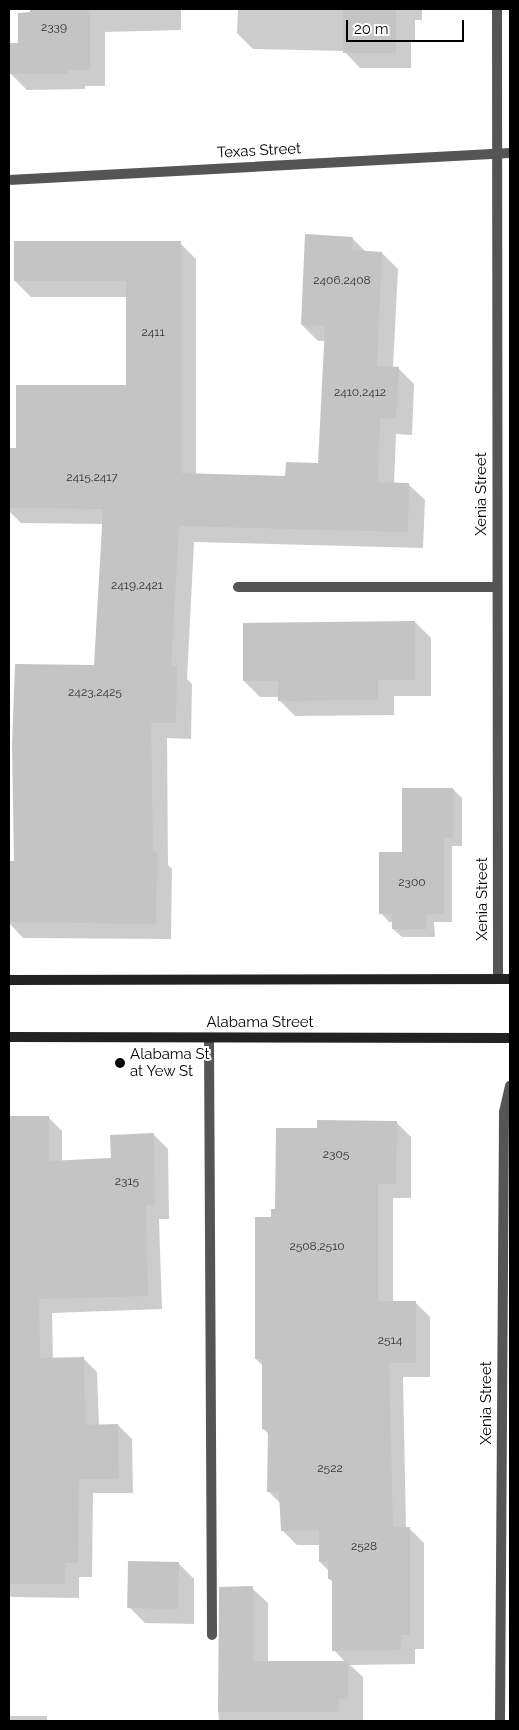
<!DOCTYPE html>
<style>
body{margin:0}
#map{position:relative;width:519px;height:1730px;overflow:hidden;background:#fff;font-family:Raleway,sans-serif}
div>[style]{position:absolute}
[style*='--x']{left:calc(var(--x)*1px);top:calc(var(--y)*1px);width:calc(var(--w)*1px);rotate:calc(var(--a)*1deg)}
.shadow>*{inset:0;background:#0003;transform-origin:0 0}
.building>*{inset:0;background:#c4c4c4;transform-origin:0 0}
.lane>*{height:10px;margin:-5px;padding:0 5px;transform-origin:5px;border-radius:5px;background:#555}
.street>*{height:10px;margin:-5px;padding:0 5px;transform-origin:5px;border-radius:5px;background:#555}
.secondary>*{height:10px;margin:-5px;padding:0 5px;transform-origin:5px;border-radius:5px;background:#222}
.dots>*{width:14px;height:14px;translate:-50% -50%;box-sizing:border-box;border:2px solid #fff;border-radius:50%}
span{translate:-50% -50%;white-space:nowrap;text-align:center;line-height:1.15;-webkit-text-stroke:4px #fff;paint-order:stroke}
.number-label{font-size:12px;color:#313131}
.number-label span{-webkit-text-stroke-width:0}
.street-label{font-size:15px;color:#000}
.poi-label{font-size:15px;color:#000}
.left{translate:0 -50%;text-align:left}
.frame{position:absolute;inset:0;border:10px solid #000;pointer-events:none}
.scale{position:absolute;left:346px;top:20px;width:118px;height:22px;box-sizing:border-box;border:2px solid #000;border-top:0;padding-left:6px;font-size:15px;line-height:18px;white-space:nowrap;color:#000;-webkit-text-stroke:4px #fff;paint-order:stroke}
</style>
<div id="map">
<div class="shadow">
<i style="clip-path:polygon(31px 9px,181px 9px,181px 30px,105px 32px,105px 86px,85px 86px,85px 89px,27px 90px,11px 74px)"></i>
<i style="clip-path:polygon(238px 9px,422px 9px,422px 20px,415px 20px,415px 41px,411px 41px,411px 68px,360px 68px,344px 51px,253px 49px,237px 33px)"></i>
<i style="clip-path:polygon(352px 238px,366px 252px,382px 253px,398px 269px,393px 368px,398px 368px,414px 384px,412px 435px,396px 434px,394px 483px,408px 484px,425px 500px,423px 548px,194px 542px,187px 679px,192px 684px,191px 739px,167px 738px,168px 865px,172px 869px,171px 939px,23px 938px,9px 923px,9px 862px,15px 862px,95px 666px,103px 524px,21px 523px,9px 511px,9px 449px,18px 449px,127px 387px,127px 297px,31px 297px,15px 281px,180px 243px,196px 259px,196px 475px,286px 477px,320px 464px,326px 341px,318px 341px,302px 325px)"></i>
<i style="clip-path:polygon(415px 622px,431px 638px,431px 696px,394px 696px,394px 715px,295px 716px,279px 700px,279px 697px,260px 697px,244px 681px)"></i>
<i style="clip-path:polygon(453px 789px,462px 798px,462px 846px,452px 846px,452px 922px,434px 922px,435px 937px,402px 937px,393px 929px,393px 922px,389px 922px,381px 913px,403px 853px)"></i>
<i style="clip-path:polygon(9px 1117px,48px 1117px,62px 1131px,62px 1162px,112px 1159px,153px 1134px,168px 1149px,169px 1219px,159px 1219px,162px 1309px,52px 1313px,53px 1359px,83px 1358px,97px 1372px,99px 1426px,118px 1425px,132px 1439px,133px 1493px,93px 1493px,92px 1577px,79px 1577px,79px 1598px,12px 1597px,9px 1595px)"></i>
<i style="clip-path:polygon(396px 1122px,411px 1137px,411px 1198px,393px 1198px,393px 1302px,415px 1302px,430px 1317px,430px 1377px,403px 1377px,406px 1528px,409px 1528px,424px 1543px,424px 1649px,415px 1649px,415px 1664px,350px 1665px,363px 1677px,363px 1721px,219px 1721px,218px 1704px,252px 1588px,268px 1603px,268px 1662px,345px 1662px,334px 1650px,333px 1582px,329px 1579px,329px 1571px,320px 1562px,320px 1545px,297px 1545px,282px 1530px,281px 1504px,268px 1491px,269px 1434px,263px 1429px,263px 1366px,256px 1359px,272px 1218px,318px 1129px)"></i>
<i style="clip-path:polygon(178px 1563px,194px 1579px,194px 1624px,145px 1623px,129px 1607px)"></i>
<i style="left:9px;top:1716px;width:38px;height:5px"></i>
</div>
<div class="building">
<i style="clip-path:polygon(30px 9px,90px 9px,90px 70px,69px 70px,69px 74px,10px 74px,10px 43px,18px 43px,18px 13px,30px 12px)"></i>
<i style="left:343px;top:9px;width:53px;height:44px"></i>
<i style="clip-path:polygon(305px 234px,353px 237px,352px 250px,382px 252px,377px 366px,399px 367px,396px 419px,380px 418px,378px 482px,409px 483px,408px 532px,179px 526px,171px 666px,177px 666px,176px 723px,151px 723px,153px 851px,157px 852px,156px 924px,9px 922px,9px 861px,14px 861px,12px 746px,15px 664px,94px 665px,103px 509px,9px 508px,9px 448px,16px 448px,16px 385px,126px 385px,126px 281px,14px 281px,14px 241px,181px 241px,181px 473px,285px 476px,286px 462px,318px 463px,325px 326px,301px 325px)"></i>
<i style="clip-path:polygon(415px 621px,415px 680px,378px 680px,378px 700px,278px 701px,278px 681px,243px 681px,243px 623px)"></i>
<i style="clip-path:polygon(402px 788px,453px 788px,453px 838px,444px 838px,444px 914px,426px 914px,427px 929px,392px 929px,392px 914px,379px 914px,379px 852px,402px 852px)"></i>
<i style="clip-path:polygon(9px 1116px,49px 1116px,49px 1161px,111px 1158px,110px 1135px,154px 1133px,155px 1205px,146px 1205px,148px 1296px,39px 1299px,40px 1358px,84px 1357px,85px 1425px,118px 1424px,119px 1479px,79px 1479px,78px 1563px,65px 1563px,65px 1584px,9px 1584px)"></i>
<i style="clip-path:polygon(317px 1120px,397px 1121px,396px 1184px,378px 1184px,378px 1301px,416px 1301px,416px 1363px,389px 1363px,393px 1527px,410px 1527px,410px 1635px,401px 1635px,401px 1650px,332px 1651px,332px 1579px,328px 1579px,328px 1562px,319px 1562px,319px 1530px,281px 1531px,279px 1492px,267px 1492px,268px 1429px,262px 1429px,262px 1359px,255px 1359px,255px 1217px,271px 1217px,271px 1209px,275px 1209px,276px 1128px,317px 1128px)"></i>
<i style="left:128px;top:1561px;width:51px;height:47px;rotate:1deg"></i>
<i style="clip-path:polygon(253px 1586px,253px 1661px,348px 1661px,348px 1699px,339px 1699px,339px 1712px,218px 1712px,219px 1587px)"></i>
</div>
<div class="lane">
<i style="--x:238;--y:587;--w:259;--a:0"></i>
<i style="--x:209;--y:1038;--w:597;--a:89.71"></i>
</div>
<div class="street">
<i style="--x:497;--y:9;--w:970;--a:89.94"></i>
<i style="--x:9;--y:180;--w:502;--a:-3.08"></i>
<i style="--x:500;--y:1721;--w:609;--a:-89.62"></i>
<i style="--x:504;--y:1112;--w:27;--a:-77"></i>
</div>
<div class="secondary">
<i style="--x:9;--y:980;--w:501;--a:-0.11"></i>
<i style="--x:9;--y:1037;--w:501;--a:0.11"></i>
</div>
<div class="dots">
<i style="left:120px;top:1063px;background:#000"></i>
</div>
<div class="number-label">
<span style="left:54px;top:28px">2339</span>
<span style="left:342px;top:281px">2406,2408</span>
<span style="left:153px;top:333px">2411</span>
<span style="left:360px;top:393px">2410,2412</span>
<span style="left:92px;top:478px">2415,2417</span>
<span style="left:137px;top:586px">2419,2421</span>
<span style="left:95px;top:693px">2423,2425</span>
<span style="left:412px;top:883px">2300</span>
<span style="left:336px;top:1155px">2305</span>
<span style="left:127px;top:1182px">2315</span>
<span style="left:317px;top:1247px">2508,2510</span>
<span style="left:390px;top:1341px">2514</span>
<span style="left:330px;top:1469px">2522</span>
<span style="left:364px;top:1547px">2528</span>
</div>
<div class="street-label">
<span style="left:259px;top:151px;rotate:-3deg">Texas Street</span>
<span style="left:482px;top:494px;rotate:-90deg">Xenia Street</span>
<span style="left:483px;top:899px;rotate:-90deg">Xenia Street</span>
<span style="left:260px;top:1023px">Alabama Street</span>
<span style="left:487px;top:1403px;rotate:-90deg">Xenia Street</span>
</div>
<div class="poi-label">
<span class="left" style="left:130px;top:1063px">Alabama St<br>at Yew St</span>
</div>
<div class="frame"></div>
<div class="scale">20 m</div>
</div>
